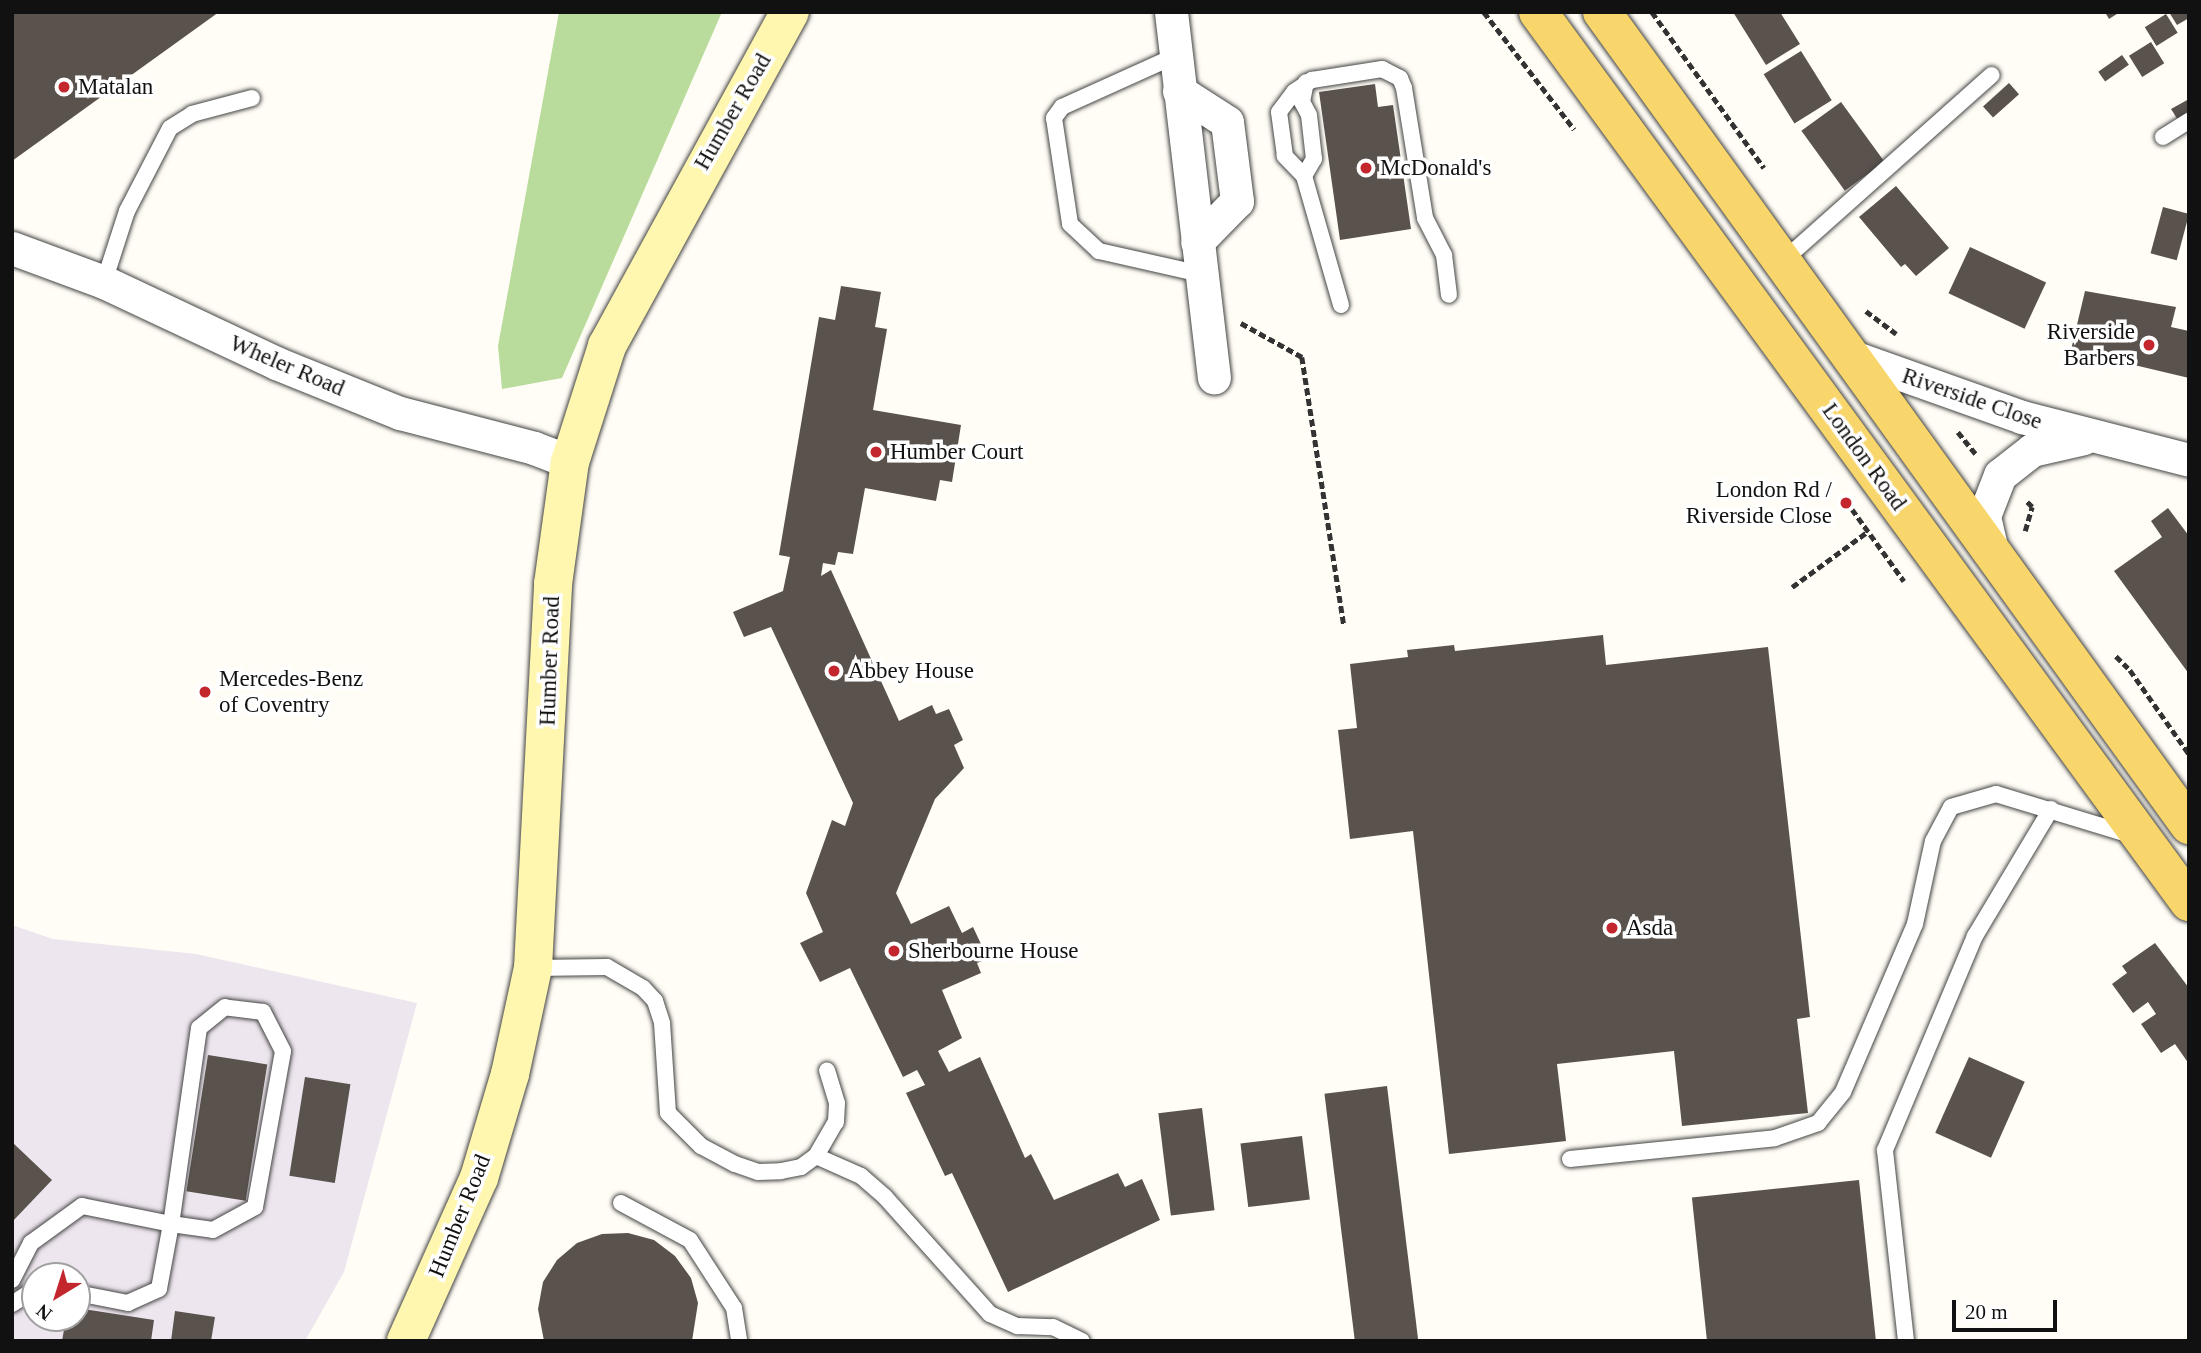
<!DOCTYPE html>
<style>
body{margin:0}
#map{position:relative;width:2201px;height:1353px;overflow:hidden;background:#fffdf5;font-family:"Times New Roman",serif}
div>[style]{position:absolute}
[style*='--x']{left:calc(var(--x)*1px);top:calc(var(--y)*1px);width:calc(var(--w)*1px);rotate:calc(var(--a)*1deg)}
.industrial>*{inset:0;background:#eee6ef}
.forest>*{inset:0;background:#b9dc9c}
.building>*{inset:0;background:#5a524d;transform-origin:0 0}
.path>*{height:4.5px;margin-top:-2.25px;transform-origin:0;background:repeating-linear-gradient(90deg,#333 0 7px,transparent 0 10.5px)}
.roads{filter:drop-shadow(0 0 2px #444) drop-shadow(0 0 2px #444)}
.lane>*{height:16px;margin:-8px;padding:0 8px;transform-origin:8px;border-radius:8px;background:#fff}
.street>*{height:33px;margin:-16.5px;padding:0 16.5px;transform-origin:16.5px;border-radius:16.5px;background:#fff}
.secondary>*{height:38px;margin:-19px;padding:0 19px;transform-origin:19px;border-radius:19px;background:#fff6b0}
.primary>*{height:38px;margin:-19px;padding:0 19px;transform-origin:19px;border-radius:19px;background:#f9d66b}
.dots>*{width:19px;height:19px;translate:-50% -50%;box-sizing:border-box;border:4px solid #fff;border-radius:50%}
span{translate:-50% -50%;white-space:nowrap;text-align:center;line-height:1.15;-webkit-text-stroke:7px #fff;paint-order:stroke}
.poi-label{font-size:23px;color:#111}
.left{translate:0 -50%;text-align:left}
.right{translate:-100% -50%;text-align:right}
.street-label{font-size:23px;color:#111}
.frame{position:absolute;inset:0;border:14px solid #111;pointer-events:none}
.north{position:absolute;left:21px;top:1262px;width:70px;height:70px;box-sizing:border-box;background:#fff;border:2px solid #a0a0a0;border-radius:50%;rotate:218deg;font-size:19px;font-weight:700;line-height:28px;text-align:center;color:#111}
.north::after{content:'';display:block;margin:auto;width:24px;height:32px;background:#c4262e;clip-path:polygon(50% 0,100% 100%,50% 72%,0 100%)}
.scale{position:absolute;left:1952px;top:1300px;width:105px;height:32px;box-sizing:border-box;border:4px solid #111;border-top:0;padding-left:9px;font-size:21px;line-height:24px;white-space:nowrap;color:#111;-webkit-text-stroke:5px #fff;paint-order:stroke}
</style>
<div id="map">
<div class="industrial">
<i style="clip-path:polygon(evenodd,12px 925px,53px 939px,196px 954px,417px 1003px,344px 1272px,305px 1341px,12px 1341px,12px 925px,35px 1276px,77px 1276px,77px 1318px,35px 1318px,35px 1276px)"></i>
</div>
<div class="forest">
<i style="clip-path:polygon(559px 12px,722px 12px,562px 378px,502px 389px,498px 346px)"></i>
</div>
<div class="building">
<i style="clip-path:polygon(12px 12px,219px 12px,12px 161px)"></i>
<i style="clip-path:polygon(1733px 12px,1780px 12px,1800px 44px,1766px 65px)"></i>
<i style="clip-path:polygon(2105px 12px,2120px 12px,2109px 19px)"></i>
<i style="clip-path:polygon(2169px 12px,2189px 12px,2189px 18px,2177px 25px)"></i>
<i style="left:2166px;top:14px;width:22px;height:25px;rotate:58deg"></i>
<i style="left:2151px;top:42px;width:25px;height:26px;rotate:58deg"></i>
<i style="left:1801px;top:51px;width:58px;height:44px;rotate:58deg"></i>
<i style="left:2122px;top:55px;width:12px;height:29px;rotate:55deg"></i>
<i style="left:2009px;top:83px;width:15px;height:35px;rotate:48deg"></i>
<i style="clip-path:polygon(1375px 84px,1378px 107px,1393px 105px,1411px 229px,1340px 240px,1319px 92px)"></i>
<i style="clip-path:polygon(2189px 99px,2189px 113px,2178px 120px,2171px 109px)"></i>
<i style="left:1841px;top:102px;width:74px;height:49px;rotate:54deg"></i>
<i style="clip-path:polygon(1896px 186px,1949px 248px,1916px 276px,1905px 264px,1901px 267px,1859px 217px)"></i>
<i style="left:2163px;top:207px;width:27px;height:48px;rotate:15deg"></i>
<i style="left:1970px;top:247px;width:84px;height:51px;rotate:25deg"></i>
<i style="clip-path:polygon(841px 286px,881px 292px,875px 327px,887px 329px,873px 410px,961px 425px,952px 482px,940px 480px,936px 501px,865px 488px,853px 554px,838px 552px,835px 565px,823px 563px,821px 576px,831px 570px,899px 721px,932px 705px,936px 714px,949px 709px,963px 740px,954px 745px,964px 768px,935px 799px,896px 893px,911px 924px,949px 906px,962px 933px,973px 927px,988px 959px,977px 963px,981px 973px,942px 990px,962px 1038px,938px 1051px,949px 1072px,980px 1057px,1025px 1158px,1031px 1154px,1054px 1200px,1118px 1173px,1125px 1187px,1142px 1179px,1160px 1220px,1008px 1292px,952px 1173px,945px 1176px,906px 1093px,925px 1085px,917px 1070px,903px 1077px,850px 968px,820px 982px,800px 943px,823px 932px,806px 893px,832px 820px,845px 826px,853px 803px,771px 627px,744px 637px,733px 612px,783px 591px,790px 557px,779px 555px,819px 317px,835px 320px)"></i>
<i style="clip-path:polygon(2085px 291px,2176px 307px,2171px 327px,2189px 331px,2189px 378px,2071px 350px)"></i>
<i style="clip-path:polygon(2168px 508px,2189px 536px,2189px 674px,2114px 571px,2162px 537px,2151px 521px)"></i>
<i style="clip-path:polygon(1603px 635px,1606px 665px,1768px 647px,1810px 1017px,1797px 1019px,1808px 1113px,1682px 1126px,1674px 1051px,1557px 1064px,1566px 1141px,1449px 1154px,1413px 831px,1350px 839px,1338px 730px,1357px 728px,1350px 664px,1408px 657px,1407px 650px,1454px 645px,1455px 651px)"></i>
<i style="clip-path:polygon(2155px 943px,2189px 988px,2189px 1064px,2175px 1044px,2161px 1053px,2141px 1024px,2156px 1014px,2148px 1002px,2133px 1013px,2112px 984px,2127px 973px,2122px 966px)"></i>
<i style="left:208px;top:1055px;width:60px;height:138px;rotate:9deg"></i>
<i style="left:1969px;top:1057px;width:61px;height:83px;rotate:24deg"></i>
<i style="left:305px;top:1077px;width:46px;height:100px;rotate:9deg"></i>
<i style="left:1387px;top:1086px;width:257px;height:63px;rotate:83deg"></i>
<i style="left:1202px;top:1108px;width:103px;height:44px;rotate:83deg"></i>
<i style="left:1302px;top:1136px;width:64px;height:62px;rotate:83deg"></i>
<i style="clip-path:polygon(12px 1142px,52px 1180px,12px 1222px)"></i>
<i style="left:1859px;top:1180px;width:162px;height:168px;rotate:84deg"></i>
<i style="clip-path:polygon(628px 1233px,654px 1240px,675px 1256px,691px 1278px,698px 1303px,692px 1341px,544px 1341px,538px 1309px,543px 1282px,557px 1260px,577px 1243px,602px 1234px)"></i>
<i style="clip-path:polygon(77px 1308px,154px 1320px,151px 1341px,62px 1341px,66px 1318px,77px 1318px)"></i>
<i style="clip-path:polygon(175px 1311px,215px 1317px,211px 1341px,171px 1341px)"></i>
</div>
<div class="path">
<i style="--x:1484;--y:12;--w:148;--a:52.4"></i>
<i style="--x:1652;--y:12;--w:192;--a:54.3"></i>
<i style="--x:1866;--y:311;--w:38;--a:37"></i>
<i style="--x:1241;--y:323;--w:70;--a:29.1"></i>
<i style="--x:1302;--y:357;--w:272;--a:81.1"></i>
<i style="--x:1958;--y:432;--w:28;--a:51"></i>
<i style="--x:1852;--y:509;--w:89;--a:54.2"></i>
<i style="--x:2025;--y:531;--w:25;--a:-74"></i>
<i style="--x:2032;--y:507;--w:8;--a:-135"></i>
<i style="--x:1792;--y:587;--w:93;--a:-36.3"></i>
<i style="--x:2116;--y:656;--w:20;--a:45"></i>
<i style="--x:2130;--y:670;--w:103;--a:54.9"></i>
</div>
<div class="roads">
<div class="lane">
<i style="--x:1175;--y:56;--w:124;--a:155.7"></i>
<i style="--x:1062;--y:107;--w:14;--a:126"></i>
<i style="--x:1054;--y:118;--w:107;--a:81.4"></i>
<i style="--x:1070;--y:224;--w:40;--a:43"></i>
<i style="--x:1099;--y:251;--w:105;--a:12.7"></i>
<i style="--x:2163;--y:137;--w:31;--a:-32"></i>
<i style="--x:1304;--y:176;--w:20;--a:-60"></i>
<i style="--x:1314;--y:159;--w:44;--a:-96.5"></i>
<i style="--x:1309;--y:115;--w:15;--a:-118"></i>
<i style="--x:1302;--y:102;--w:20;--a:-79"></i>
<i style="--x:1784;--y:260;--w:278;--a:-41.7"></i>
<i style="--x:104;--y:282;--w:75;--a:-72.1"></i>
<i style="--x:127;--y:211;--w:93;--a:-62.6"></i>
<i style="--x:170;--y:128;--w:26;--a:-32"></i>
<i style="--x:192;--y:114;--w:62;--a:-14.9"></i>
<i style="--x:1341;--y:305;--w:134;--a:-106"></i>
<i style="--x:1304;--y:176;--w:28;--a:-134"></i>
<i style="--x:1285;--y:156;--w:44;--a:-97.8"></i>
<i style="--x:1279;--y:112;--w:25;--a:-53"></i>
<i style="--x:1294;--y:92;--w:22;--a:-34"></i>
<i style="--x:1312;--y:80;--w:71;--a:-8.9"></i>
<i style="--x:1382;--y:69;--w:20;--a:27"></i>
<i style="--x:1400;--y:78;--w:11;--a:68"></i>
<i style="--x:1404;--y:88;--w:132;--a:80.8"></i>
<i style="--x:1425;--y:218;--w:42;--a:62.8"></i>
<i style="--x:1444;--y:255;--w:40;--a:82.9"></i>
<i style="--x:533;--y:968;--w:74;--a:-0.8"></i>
<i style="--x:607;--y:967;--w:42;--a:30.3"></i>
<i style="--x:643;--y:988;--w:18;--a:47"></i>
<i style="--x:655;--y:1001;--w:23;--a:72"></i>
<i style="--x:662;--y:1023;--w:90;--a:86.2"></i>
<i style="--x:668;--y:1113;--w:47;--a:45"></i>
<i style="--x:701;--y:1146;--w:38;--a:28"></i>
<i style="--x:735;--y:1164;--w:24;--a:19"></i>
<i style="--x:758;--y:1172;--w:23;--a:-2"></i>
<i style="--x:781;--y:1171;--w:20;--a:-11"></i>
<i style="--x:801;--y:1167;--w:19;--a:-36"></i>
<i style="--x:816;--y:1156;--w:39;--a:-60"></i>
<i style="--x:836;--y:1122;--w:19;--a:-87"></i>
<i style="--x:837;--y:1103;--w:34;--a:-107"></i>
<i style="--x:816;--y:1156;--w:49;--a:24"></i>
<i style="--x:861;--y:1176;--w:32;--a:41"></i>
<i style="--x:885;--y:1197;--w:157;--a:48.1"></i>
<i style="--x:990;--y:1314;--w:30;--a:24"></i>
<i style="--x:1017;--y:1326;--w:36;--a:2"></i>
<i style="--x:1053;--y:1327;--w:32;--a:26"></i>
<i style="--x:1570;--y:1159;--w:206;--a:-5.8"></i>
<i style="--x:1775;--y:1138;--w:46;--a:-19.2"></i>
<i style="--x:1818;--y:1123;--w:40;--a:-51"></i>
<i style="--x:1843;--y:1092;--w:183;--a:-66.8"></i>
<i style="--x:1915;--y:924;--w:85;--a:-77.8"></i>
<i style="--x:1933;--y:841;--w:38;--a:-62"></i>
<i style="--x:1951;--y:807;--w:47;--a:-16.1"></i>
<i style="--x:1996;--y:794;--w:141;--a:16.9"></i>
<i style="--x:621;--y:1203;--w:78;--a:28.2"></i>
<i style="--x:690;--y:1240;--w:81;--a:57.1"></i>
<i style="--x:734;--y:1308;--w:33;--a:81"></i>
<i style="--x:12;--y:1280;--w:42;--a:-62.8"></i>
<i style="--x:31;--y:1243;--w:63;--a:-36"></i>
<i style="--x:82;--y:1206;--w:91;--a:11.4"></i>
<i style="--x:171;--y:1224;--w:42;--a:8.1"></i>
<i style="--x:213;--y:1230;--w:48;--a:-28.7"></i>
<i style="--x:255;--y:1207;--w:158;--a:-79.8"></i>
<i style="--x:283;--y:1051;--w:44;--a:-117.1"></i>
<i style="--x:263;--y:1012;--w:38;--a:-173"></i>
<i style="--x:225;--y:1007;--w:33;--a:141"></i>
<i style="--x:199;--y:1028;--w:198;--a:98.1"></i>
<i style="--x:171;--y:1224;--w:66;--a:100.5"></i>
<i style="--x:159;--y:1289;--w:34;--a:156"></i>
<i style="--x:128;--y:1303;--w:52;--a:-168.9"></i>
<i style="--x:12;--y:1304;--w:27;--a:-33"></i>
<i style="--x:1906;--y:1341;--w:192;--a:-96.3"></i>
<i style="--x:1885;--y:1150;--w:232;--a:-67.2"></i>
<i style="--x:1975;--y:936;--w:148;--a:-59.1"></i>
</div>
<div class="street">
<i style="--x:1171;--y:12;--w:368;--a:83.3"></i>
<i style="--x:1179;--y:91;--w:57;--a:32.9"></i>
<i style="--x:1227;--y:122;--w:80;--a:82.8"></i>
<i style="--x:1237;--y:201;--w:57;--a:134.3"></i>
<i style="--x:12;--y:248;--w:98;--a:20.3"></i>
<i style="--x:104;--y:282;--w:190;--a:25.2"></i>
<i style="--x:276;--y:363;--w:134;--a:22"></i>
<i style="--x:400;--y:413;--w:138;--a:14.6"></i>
<i style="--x:534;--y:448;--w:39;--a:21"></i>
<i style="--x:1856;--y:358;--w:176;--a:19.6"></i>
<i style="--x:2022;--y:417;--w:172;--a:14.4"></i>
<i style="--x:1992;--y:551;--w:36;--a:-103"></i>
<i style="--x:1984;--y:516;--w:44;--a:-68.7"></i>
<i style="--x:2000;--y:475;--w:41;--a:-38"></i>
<i style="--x:2032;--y:450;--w:53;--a:-13"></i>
</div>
<div class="secondary">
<i style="--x:406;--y:1341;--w:179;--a:-65.9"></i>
<i style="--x:479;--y:1178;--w:109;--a:-73.4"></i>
<i style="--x:510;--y:1074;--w:108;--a:-77.8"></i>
<i style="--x:533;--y:968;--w:385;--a:-87"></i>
<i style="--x:553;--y:584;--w:123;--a:-82.1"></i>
<i style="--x:570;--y:462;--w:122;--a:-72.3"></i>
<i style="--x:607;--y:346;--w:381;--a:-61.3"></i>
</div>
<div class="primary">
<i style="--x:1538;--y:12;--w:1103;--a:53.82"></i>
<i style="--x:1602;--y:12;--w:1003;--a:54.17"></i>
</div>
</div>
<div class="dots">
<i style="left:64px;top:87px;background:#c4262e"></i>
<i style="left:1366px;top:168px;background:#c4262e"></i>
<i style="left:2149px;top:345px;background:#c4262e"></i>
<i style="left:876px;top:452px;background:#c4262e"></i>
<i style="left:1846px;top:503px;background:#c4262e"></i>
<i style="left:834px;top:671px;background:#c4262e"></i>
<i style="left:205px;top:692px;background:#c4262e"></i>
<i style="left:1612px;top:928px;background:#c4262e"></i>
<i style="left:894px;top:951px;background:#c4262e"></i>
</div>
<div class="poi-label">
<span class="left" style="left:78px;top:87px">Matalan</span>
<span class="left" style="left:1380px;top:168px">McDonald's</span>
<span class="right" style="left:2135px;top:345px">Riverside<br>Barbers</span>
<span class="left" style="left:890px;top:452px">Humber Court</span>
<span class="right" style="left:1832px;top:503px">London Rd /<br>Riverside Close</span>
<span class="left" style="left:848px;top:671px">Abbey House</span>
<span class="left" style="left:219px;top:692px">Mercedes-Benz<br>of Coventry</span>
<span class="left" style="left:1626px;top:928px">Asda</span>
<span class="left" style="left:908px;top:951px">Sherbourne House</span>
</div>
<div class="street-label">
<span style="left:733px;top:112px;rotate:-60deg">Humber Road</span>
<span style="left:287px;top:366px;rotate:23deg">Wheler Road</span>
<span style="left:1972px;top:399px;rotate:19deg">Riverside Close</span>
<span style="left:1864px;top:457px;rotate:54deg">London Road</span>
<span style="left:550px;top:661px;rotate:-88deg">Humber Road</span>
<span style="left:460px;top:1216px;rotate:-68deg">Humber Road</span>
</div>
<div class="frame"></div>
<div class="north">N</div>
<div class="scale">20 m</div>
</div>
